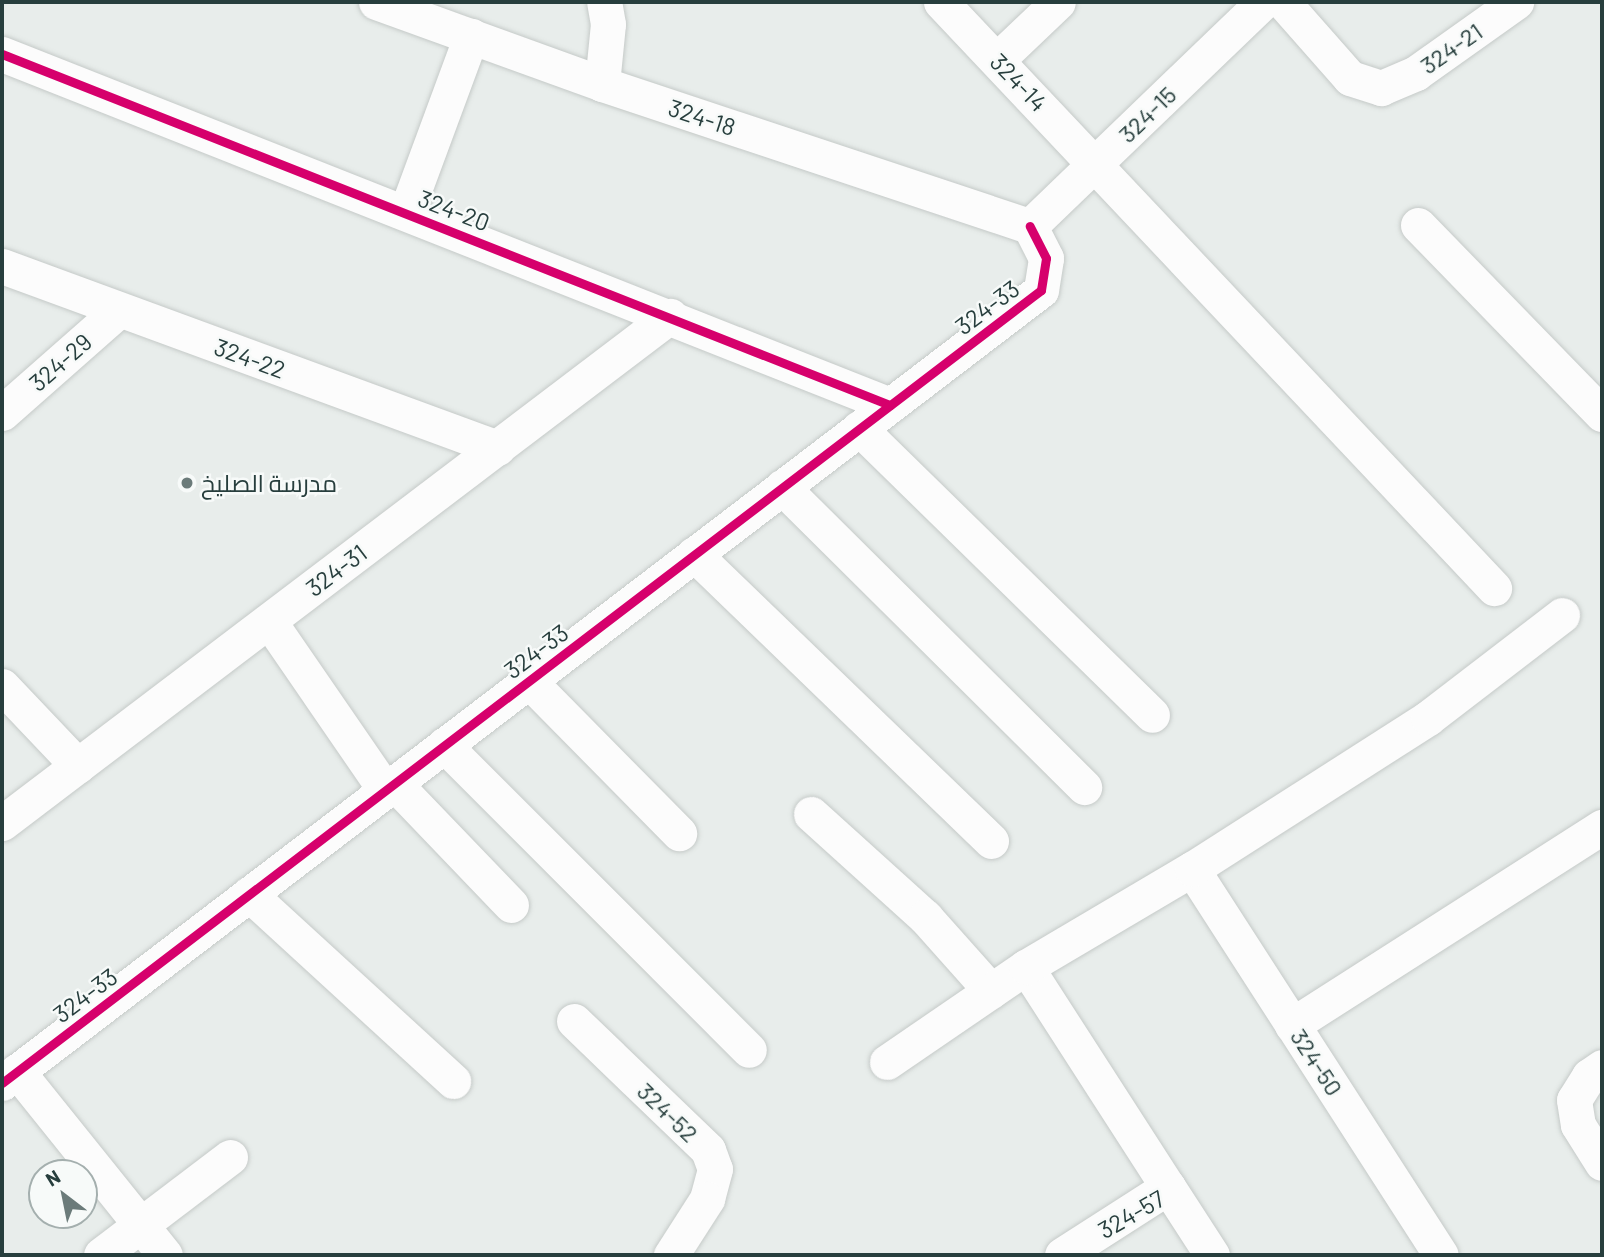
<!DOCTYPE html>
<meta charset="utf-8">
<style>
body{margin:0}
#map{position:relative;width:1604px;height:1257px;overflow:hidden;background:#e8edeb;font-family:Barlow,Cairo,sans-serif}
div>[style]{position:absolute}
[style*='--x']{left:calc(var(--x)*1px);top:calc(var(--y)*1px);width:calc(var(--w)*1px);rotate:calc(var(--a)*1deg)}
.roads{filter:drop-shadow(0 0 2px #c5cac8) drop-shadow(0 0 2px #c5cac8)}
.minor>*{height:35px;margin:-17.5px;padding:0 17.5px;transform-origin:17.5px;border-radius:17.5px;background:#fcfcfc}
.cycleway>*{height:9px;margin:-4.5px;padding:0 4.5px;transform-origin:4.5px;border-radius:4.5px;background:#d6006c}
.dots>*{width:19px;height:19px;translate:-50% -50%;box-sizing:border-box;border:4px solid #f7faf9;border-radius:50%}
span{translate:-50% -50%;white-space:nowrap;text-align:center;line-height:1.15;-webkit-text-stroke:5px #f7faf9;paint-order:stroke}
.street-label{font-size:24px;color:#273e3d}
.poi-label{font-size:24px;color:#273e3d}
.left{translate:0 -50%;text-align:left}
.frame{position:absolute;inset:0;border:4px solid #273e3d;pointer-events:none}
.north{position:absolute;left:28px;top:1159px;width:70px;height:70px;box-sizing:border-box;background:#f7faf9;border:2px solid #a4afae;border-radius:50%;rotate:328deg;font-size:19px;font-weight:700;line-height:28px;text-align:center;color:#273e3d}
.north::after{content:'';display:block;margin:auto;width:24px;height:32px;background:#6b7b7a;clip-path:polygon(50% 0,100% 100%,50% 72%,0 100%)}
</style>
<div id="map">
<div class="roads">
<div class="minor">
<i style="--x:376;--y:2;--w:240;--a:19.9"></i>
<i style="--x:602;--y:84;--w:451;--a:18.4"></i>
<i style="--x:941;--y:2;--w:806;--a:46.66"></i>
<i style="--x:1283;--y:2;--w:101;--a:48.6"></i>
<i style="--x:1350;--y:78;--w:33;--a:18"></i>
<i style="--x:1381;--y:88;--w:38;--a:-23"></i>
<i style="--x:1416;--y:73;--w:123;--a:-35.4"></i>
<i style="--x:2;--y:54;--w:955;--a:21.57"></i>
<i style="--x:997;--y:60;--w:84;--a:-43.6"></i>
<i style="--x:602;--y:84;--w:60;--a:-84.3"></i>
<i style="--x:608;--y:24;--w:22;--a:-100"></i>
<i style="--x:406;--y:212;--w:188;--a:-69.7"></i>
<i style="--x:1418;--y:225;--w:264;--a:45.8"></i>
<i style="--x:1030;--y:226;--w:323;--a:-43.9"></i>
<i style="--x:2;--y:266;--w:528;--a:20.15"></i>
<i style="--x:2;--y:413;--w:156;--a:-41.4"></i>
<i style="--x:859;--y:428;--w:410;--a:44.4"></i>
<i style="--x:782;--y:487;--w:426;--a:44.8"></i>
<i style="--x:694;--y:554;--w:413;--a:44"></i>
<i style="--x:269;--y:621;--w:205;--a:55.5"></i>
<i style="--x:529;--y:681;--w:214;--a:45.4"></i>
<i style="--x:2;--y:686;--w:110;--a:46.5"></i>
<i style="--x:444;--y:745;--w:431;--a:45"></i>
<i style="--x:394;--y:783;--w:169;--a:46.2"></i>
<i style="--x:811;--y:814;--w:154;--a:42.1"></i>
<i style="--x:925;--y:917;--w:99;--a:48.3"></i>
<i style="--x:2;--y:823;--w:839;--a:-37.2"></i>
<i style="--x:1192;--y:869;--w:459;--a:57.2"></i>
<i style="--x:249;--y:894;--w:277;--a:42.5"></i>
<i style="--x:1026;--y:967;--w:262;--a:57.2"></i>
<i style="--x:574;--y:1021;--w:186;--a:43.9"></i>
<i style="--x:708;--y:1150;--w:20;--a:70"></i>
<i style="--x:715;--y:1169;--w:31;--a:105"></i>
<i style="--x:707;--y:1199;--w:67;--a:122.7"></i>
<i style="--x:1292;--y:1025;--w:368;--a:-32.6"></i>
<i style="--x:887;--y:1062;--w:168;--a:-34.4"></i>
<i style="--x:1026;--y:967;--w:193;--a:-30.6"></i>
<i style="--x:1192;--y:869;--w:280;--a:-32.6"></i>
<i style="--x:1428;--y:718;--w:169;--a:-37.5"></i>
<i style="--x:1602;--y:1067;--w:16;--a:145"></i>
<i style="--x:1589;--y:1076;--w:28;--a:122"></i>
<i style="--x:1574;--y:1100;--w:25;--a:81"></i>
<i style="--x:1578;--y:1125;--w:45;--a:57.7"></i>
<i style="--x:17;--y:1071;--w:236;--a:51.2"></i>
<i style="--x:2;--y:1083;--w:1307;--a:-37.35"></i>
<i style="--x:1041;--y:290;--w:32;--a:-81"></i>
<i style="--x:1046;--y:258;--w:36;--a:-117"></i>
<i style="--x:101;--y:1255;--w:162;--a:-37.2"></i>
<i style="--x:1062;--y:1255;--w:126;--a:-32.7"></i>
<i style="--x:1168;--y:1187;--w:81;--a:57.1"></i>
</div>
</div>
<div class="cycleway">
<i style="--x:2;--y:54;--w:955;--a:21.57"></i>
<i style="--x:2;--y:1083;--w:1307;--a:-37.35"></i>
<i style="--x:1041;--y:290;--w:32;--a:-81"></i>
<i style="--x:1046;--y:258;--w:36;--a:-117"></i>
</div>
<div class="dots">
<i style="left:187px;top:483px;background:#6b7b7a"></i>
</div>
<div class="street-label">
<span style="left:1451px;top:48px;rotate:-35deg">324-21</span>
<span style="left:1019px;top:82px;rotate:46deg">324-14</span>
<span style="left:1147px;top:114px;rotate:-44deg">324-15</span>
<span style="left:702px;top:117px;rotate:18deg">324-18</span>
<span style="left:454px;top:210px;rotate:21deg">324-20</span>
<span style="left:987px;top:307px;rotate:-37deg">324-33</span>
<span style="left:250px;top:358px;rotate:20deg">324-22</span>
<span style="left:60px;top:362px;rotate:-41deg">324-29</span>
<span style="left:336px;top:570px;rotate:-37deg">324-31</span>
<span style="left:536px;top:651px;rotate:-37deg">324-33</span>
<span style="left:85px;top:995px;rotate:-37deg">324-33</span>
<span style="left:1317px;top:1062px;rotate:57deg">324-50</span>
<span style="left:668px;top:1112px;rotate:44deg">324-52</span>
<span style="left:1131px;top:1214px;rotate:-30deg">324-57</span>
</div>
<div class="poi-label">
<span class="left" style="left:201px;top:483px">مدرسة الصليخ</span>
</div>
<div class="frame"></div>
<div class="north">N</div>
</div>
